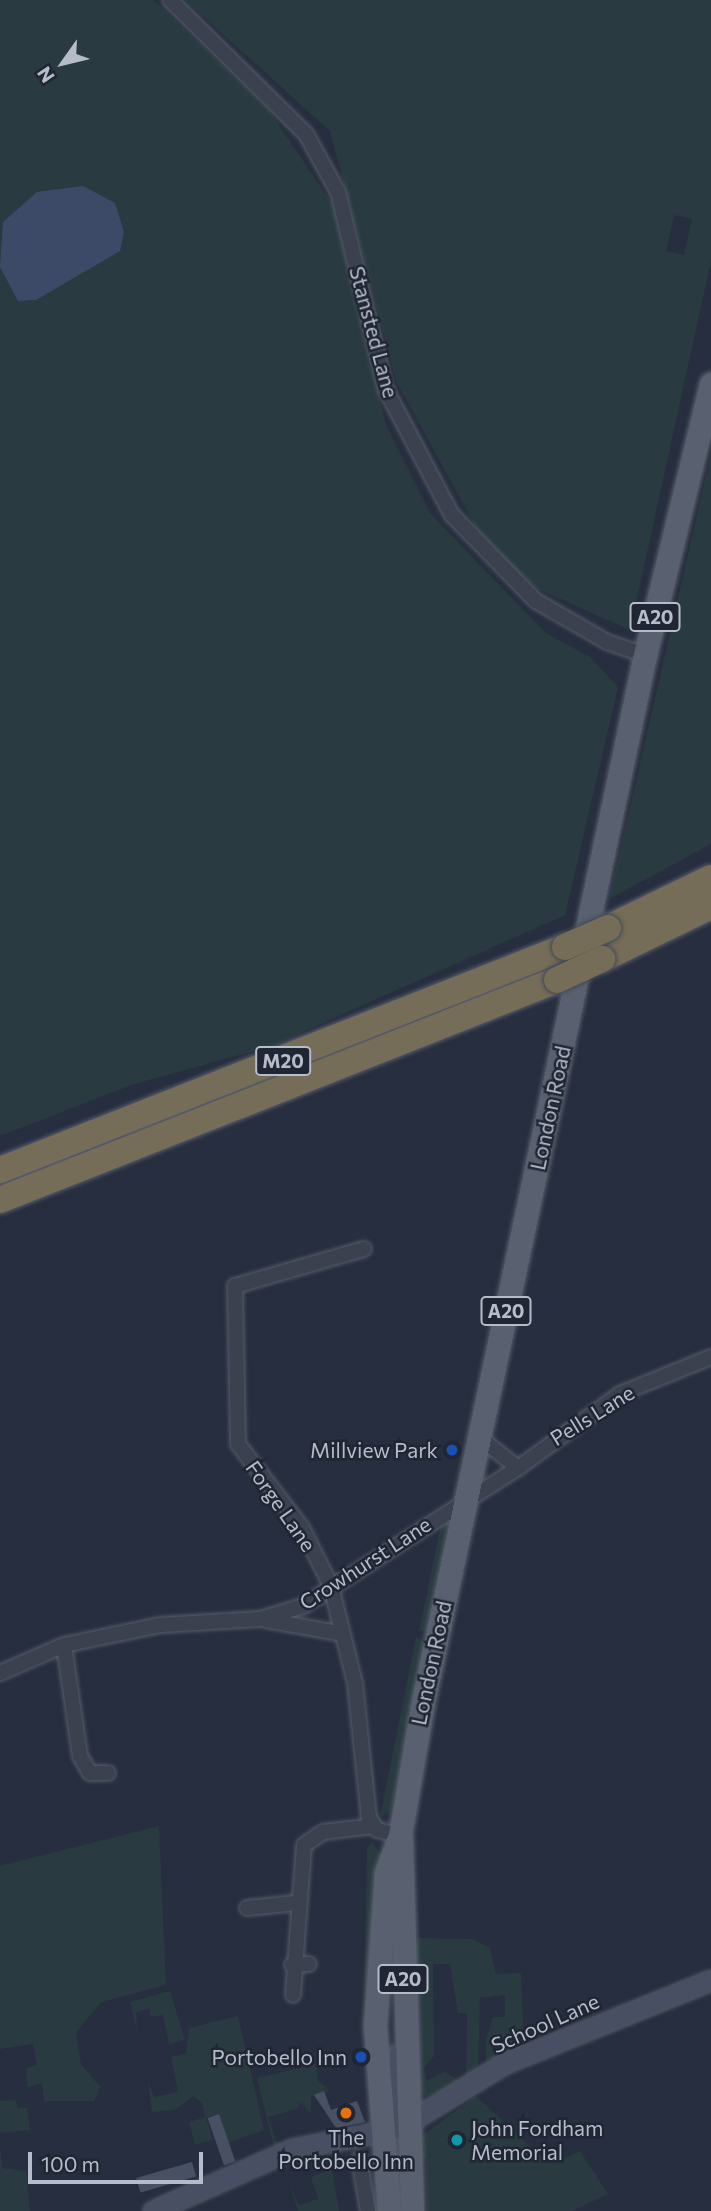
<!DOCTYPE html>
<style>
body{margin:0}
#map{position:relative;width:711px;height:2211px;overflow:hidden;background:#272e3f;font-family:Commissioner,sans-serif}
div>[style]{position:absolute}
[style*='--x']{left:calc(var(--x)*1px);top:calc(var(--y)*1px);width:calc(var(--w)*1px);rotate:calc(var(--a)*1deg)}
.green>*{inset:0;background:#293b40}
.water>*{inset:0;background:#3d4a67}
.building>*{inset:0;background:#485063;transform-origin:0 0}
.roads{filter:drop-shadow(0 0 2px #565c6a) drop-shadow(0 0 2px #565c6a)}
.street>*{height:14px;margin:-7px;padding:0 7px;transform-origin:7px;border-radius:7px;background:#3b414f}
.secondary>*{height:19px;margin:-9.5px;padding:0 9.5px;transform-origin:9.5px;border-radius:9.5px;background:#494f62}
.primary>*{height:23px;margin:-11.5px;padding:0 11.5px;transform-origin:11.5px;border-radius:11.5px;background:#59606f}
.highway>*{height:26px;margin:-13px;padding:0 13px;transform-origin:13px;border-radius:13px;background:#756d58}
.bridges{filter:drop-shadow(0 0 2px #434957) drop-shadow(0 0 2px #434957)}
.highway-bridge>*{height:26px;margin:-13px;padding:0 13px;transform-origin:13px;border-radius:13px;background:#756d58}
.dots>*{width:19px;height:19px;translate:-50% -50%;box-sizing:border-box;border:4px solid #202634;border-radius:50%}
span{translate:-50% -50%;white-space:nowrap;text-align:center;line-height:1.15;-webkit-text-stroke:5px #202634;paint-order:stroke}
.shield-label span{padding:2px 5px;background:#202634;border:2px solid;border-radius:5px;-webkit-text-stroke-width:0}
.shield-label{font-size:19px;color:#b7bcca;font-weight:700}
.street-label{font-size:21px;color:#b7bcca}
.poi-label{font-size:21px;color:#b7bcca}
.right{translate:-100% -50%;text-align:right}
.left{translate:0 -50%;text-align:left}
.north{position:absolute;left:28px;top:28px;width:70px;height:70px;-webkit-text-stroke:5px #202634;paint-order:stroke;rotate:236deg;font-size:19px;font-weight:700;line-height:28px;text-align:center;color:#b7bcca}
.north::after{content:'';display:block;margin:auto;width:24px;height:32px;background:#b7bcca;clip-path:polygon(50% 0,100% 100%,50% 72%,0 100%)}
.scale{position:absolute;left:28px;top:2152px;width:175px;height:32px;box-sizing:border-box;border:4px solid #b7bcca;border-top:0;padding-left:9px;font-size:21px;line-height:24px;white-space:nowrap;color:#b7bcca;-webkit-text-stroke:5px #202634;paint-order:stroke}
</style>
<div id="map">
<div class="green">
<i style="clip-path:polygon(0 0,154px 0,269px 110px,333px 205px,386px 425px,430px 513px,546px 633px,590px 657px,618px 687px,565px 915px,269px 1047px,134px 1084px,0 1136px)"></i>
<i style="clip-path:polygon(evenodd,185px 0,711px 0,711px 261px,630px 630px,538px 589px,485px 544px,397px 383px,330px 131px,185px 0,674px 215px,692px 219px,684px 255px,666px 251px,674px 215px)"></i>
<i style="clip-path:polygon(711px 454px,711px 844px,609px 899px)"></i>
<i style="clip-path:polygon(452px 1519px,427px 1632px,419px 1630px,442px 1520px)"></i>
<i style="clip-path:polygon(416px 1637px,427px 1642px,391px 1811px,380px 1817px)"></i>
<i style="clip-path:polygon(159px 1826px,166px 1985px,101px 2002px,76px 2033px,81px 2064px,100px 2087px,94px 2101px,44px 2101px,42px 2083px,28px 2087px,26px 2079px,27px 2068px,37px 2065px,33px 2044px,0 2049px,0 1866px)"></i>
<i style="clip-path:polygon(372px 1842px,382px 1857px,364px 2013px,367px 1848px)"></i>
<i style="clip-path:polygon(417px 1938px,472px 1939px,490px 1948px,496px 1974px,521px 1973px,524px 2048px,486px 2061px,486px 2040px,493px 2017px,505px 2017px,505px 1995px,480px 1998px,478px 2073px,466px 2078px,467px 2013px,458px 2013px,450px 1964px,433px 1964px,434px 2056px,424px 2068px,426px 2081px,445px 2072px,461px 2082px,427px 2097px,417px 2090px)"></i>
<i style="clip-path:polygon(170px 1991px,185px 2040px,169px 2044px,163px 2015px,151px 2017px,149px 2009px,136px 2012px,137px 2031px,130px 2002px)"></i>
<i style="clip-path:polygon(238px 2016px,264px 2130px,229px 2143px,218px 2114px,206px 2118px,213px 2140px,195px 2145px,189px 2122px,205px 2117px,202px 2103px,194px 2096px,174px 2110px,152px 2112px,148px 2082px,154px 2097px,178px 2092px,171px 2057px,186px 2053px,189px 2028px)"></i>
<i style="clip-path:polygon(316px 2064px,318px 2081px,330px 2091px,311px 2096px,311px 2114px,301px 2102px,297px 2109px,268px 2117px,276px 2141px,286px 2146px,274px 2147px,257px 2078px)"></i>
<i style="clip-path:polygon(476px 2096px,549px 2164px,580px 2151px,608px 2194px,572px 2211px,427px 2211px,426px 2157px,420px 2160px,419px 2138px)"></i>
<i style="clip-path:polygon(16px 2100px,18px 2108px,27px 2108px,30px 2130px,0 2133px,0 2101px)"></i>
<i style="clip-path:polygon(0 2145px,2px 2168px,26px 2171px,30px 2211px,0 2211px)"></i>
<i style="clip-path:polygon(332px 2169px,339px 2211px,298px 2211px,289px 2184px,299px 2205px,318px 2199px,311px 2177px)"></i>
</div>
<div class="water">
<i style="clip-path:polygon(83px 186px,115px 203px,124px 232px,120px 251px,36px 300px,18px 301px,0 267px,3px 222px,37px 192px)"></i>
</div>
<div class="building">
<i style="clip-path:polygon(324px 2091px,331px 2110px,357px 2101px,365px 2122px,336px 2128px,314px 2095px)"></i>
<i style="left:219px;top:2114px;width:50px;height:12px;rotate:71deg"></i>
<i style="left:192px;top:2162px;width:15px;height:58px;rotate:74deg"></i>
</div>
<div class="roads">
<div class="street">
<i style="--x:170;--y:0;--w:191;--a:44.6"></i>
<i style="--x:306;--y:134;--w:66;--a:61.1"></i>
<i style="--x:338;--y:192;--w:204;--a:76.4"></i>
<i style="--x:386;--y:390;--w:141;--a:62.2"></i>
<i style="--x:452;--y:515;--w:120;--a:45.7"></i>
<i style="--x:536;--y:601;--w:82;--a:30"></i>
<i style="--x:607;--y:642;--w:40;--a:18.9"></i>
<i style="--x:364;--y:1249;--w:134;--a:164"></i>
<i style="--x:235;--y:1286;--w:158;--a:88.9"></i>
<i style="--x:238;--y:1444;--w:106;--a:52.7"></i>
<i style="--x:302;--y:1528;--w:65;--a:63.4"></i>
<i style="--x:331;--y:1586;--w:100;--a:76.1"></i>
<i style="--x:355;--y:1683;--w:136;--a:84.1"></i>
<i style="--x:369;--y:1818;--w:14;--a:56"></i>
<i style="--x:377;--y:1830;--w:24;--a:12"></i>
<i style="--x:479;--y:1437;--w:50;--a:38.5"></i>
<i style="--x:266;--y:1620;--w:78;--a:10.3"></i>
<i style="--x:64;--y:1645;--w:112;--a:81.8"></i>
<i style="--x:80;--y:1756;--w:20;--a:60"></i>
<i style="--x:90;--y:1773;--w:18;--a:0"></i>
<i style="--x:0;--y:1673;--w:70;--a:-23.6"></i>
<i style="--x:64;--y:1645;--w:99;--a:-11.7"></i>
<i style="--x:161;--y:1625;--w:99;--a:-3.5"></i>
<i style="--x:260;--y:1619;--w:45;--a:-16.8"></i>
<i style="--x:303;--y:1606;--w:255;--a:-32.7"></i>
<i style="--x:518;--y:1468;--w:126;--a:-36"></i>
<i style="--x:620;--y:1394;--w:98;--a:-22.1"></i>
<i style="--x:247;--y:1908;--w:49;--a:-5.8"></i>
<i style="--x:292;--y:1965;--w:17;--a:-3"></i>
<i style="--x:293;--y:1995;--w:150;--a:-85.8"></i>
<i style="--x:304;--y:1845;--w:23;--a:-34"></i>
<i style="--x:323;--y:1832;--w:50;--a:-6.8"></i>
<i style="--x:359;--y:2159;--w:53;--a:80.2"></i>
</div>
<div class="secondary">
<i style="--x:386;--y:2132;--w:26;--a:-67"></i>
<i style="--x:396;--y:2108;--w:55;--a:-86.9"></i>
<i style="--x:153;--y:2211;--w:152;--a:-24"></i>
<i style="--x:292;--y:2149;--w:109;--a:-11.1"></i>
<i style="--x:399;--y:2128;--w:122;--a:-31.6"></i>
<i style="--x:503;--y:2064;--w:224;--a:-22"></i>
</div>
<div class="primary">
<i style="--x:401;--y:1838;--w:373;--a:88.3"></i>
<i style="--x:389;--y:2211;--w:186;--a:-94.3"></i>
<i style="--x:375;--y:2026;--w:153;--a:-85.9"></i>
<i style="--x:386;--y:1873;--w:40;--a:-69.8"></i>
<i style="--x:400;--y:1835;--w:135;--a:-80.2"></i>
<i style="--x:423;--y:1702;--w:1070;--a:-78.03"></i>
<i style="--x:645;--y:655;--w:279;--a:-76.3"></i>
</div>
<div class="highway">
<i style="--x:608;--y:928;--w:114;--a:-25.9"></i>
<i style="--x:602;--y:959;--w:121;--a:-25.9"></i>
<i style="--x:0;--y:1170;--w:607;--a:-21.54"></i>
<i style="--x:0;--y:1200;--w:599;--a:-21.55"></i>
</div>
</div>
<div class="bridges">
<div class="highway-bridge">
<i style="--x:565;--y:947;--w:47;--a:-23.8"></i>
<i style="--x:557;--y:980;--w:50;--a:-25"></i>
</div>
</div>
<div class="dots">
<i style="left:452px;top:1450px;background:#1a4fb4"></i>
<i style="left:361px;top:2057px;background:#1a4fb4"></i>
<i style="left:346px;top:2113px;background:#e8710a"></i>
<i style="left:457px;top:2140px;background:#0f9aa8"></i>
</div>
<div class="shield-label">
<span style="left:655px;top:617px">A20</span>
<span style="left:283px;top:1061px">M20</span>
<span style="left:506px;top:1311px">A20</span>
<span style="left:403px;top:1979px">A20</span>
</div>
<div class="street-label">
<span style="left:374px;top:332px;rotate:75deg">Stansted Lane</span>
<span style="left:550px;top:1108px;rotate:-78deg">London Road</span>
<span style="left:592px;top:1415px;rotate:-32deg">Pells Lane</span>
<span style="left:281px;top:1506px;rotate:55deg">Forge Lane</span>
<span style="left:365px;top:1563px;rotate:-33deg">Crowhurst Lane</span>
<span style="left:431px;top:1663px;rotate:-78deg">London Road</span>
<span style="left:545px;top:2023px;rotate:-24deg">School Lane</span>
</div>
<div class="poi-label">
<span class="right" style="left:438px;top:1450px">Millview Park</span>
<span class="right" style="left:347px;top:2057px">Portobello Inn</span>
<span class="left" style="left:471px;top:2140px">John Fordham<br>Memorial</span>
<span style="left:346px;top:2149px">The<br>Portobello Inn</span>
</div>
<div class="north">N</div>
<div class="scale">100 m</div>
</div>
